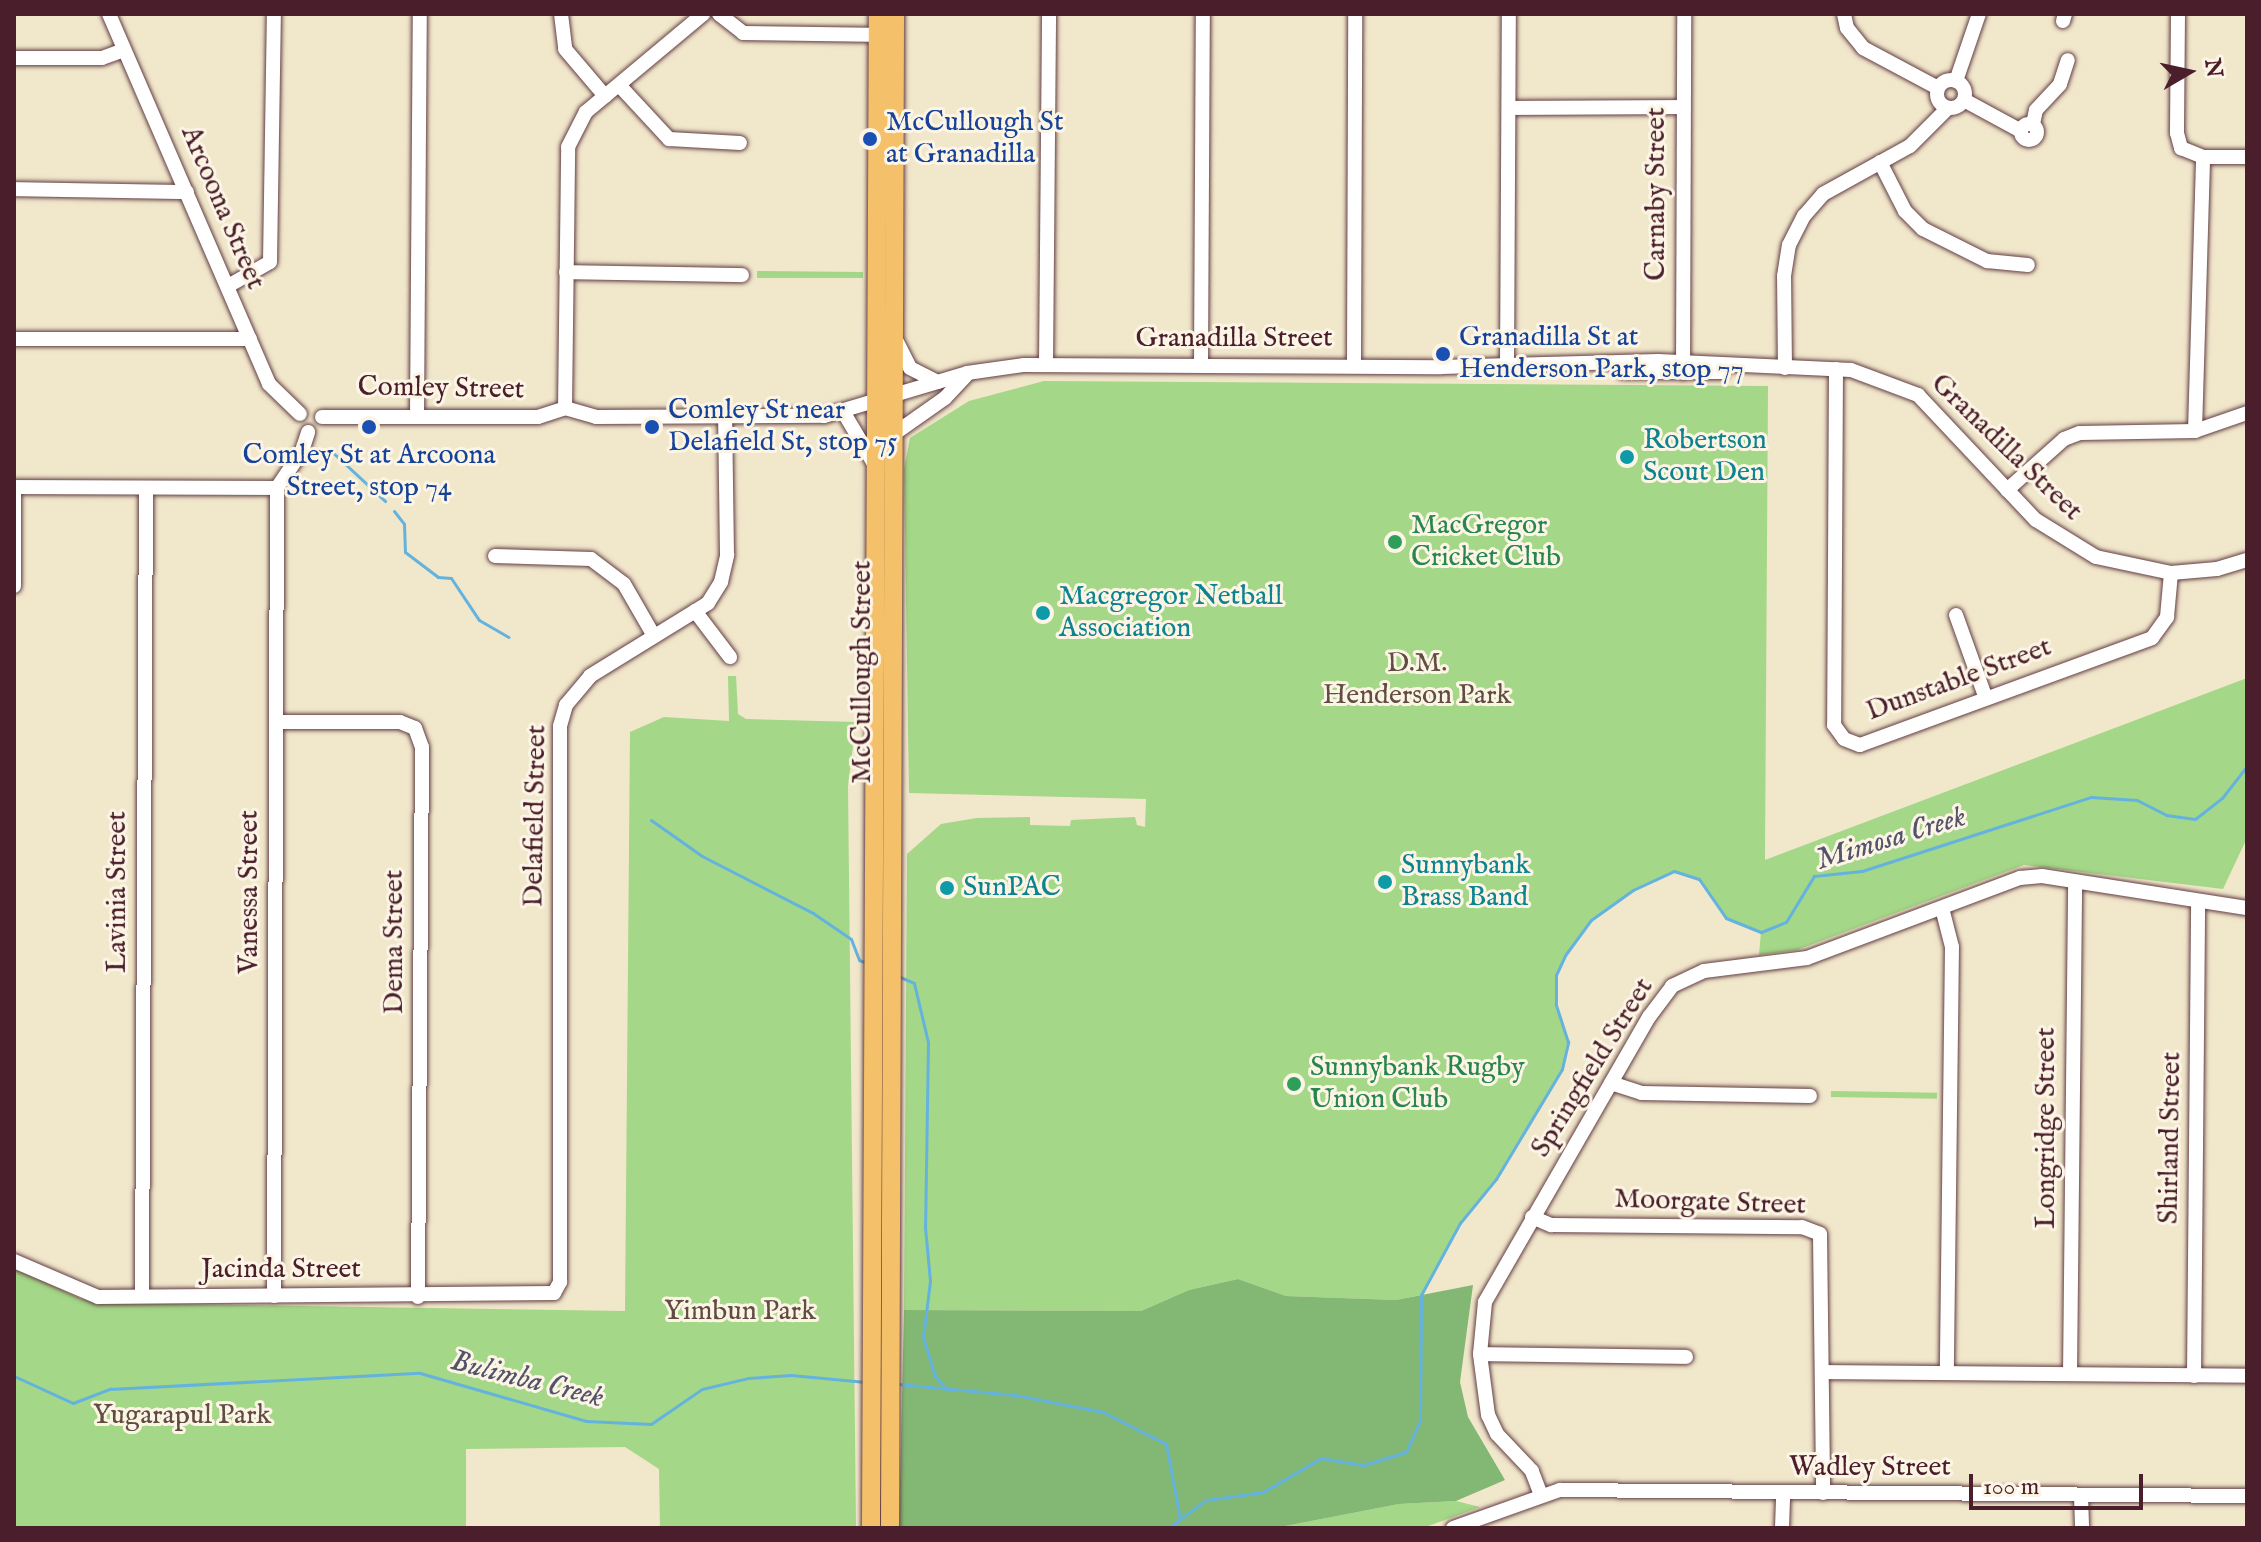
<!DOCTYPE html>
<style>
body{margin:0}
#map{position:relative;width:2261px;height:1542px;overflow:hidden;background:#f1e7cb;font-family:"IM FELL English",serif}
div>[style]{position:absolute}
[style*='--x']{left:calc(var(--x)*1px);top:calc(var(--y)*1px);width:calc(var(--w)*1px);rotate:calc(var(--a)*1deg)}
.green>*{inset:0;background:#a4d787;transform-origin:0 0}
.forest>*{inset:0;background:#83b874}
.stream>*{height:3px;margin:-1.5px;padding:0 1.5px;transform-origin:1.5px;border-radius:1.5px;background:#64b3de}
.roads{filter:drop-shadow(0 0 2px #633d43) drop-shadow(0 0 2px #633d43)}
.minor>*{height:14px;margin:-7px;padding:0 7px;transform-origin:7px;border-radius:7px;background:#fff}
.minor>.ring{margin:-7px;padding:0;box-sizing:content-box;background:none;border:14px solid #fff;border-radius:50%}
.major>*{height:18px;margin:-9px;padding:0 9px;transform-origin:9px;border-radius:9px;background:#f4c16a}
.dots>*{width:22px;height:22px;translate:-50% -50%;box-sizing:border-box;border:4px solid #fcf5e5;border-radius:50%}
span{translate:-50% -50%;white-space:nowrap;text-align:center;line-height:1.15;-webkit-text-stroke:6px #fcf5e5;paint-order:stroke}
.transit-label{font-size:28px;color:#164399}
.left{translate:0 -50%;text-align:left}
.street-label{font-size:28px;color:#4a1f2b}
.culture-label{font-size:28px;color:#0d838f}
.leisure-label{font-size:28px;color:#27864d}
.park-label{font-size:28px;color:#604d42}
.water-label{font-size:30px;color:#53536a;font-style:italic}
.frame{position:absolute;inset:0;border:16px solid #4a1f2b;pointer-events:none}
.north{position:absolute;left:2149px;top:32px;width:80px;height:80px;-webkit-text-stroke:6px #fcf5e5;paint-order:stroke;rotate:81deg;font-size:22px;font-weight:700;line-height:32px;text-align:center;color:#4a1f2b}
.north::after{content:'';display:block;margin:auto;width:28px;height:36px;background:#4a1f2b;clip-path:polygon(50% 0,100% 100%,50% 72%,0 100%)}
.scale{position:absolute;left:1969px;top:1474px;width:174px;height:36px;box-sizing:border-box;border:4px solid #4a1f2b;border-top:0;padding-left:10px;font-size:24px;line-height:28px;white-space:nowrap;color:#4a1f2b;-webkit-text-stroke:6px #fcf5e5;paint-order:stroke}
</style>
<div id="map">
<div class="green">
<i style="clip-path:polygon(757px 271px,863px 272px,863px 278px,757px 278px)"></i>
<i style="clip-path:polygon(1044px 381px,1768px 386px,1765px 860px,2247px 678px,2247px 838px,2223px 889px,2024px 865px,1797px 950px,1759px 955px,1761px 932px,1726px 918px,1699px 879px,1674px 871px,1633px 890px,1591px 920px,1566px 954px,1556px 975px,1556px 1004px,1568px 1042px,1562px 1069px,1496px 1179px,1460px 1223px,1421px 1295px,1396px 1300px,1286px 1296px,1238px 1279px,1189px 1290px,1141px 1311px,904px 1310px,907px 854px,941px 824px,977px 818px,1030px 817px,1030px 825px,1070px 826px,1071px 820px,1135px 817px,1137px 825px,1145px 827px,1146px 799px,909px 793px,904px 469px,910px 438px,969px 401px)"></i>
<i style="clip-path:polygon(728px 676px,736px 676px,738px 714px,746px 719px,856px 722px,848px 786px,856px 1528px,660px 1528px,659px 1469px,625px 1447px,466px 1449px,466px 1528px,14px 1528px,14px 1268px,81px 1299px,103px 1303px,625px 1311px,630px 732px,664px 717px,729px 721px)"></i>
<i style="left:1831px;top:1091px;width:106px;height:6px;rotate:1deg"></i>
<i style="clip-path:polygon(1456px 1501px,1480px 1507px,1423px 1528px,1275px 1528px,1399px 1504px)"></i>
</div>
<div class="forest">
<i style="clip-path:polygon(1238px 1279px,1286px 1296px,1396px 1300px,1473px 1285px,1460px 1382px,1468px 1417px,1505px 1480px,1456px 1501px,1399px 1504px,1275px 1528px,899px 1528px,904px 1310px,1141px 1311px,1189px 1290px)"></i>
</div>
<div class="stream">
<i style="--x:328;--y:448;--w:78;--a:42.9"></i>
<i style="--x:394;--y:511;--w:16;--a:52"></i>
<i style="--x:404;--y:524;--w:28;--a:88"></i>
<i style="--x:405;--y:552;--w:41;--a:37.1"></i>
<i style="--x:438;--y:577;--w:13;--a:4"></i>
<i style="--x:451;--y:578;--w:50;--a:56.3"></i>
<i style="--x:479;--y:620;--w:34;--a:30"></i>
<i style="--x:651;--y:820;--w:62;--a:35.2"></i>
<i style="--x:702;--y:856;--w:125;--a:27.2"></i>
<i style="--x:813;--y:913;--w:46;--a:34.4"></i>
<i style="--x:851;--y:939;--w:22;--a:69"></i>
<i style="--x:859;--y:960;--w:9;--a:21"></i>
<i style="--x:900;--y:977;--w:15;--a:23"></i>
<i style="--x:914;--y:983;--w:61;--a:76.7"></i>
<i style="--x:928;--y:1042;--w:185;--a:90.9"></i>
<i style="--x:925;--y:1227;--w:54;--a:84.7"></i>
<i style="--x:930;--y:1281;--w:56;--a:97.1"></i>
<i style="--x:923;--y:1337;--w:41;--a:72.9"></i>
<i style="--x:935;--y:1376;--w:18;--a:49"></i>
<i style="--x:14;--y:1376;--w:65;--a:24.6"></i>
<i style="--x:73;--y:1403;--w:40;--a:-21"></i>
<i style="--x:110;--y:1389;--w:310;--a:-3"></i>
<i style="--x:420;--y:1373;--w:173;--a:16.1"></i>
<i style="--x:586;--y:1421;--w:65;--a:2.6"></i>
<i style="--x:651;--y:1424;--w:62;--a:-34.5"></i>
<i style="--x:702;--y:1389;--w:47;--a:-13.4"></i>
<i style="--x:748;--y:1378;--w:43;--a:-4"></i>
<i style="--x:791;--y:1375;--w:75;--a:5.3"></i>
<i style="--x:898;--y:1384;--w:118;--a:5.4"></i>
<i style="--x:1015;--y:1395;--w:90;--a:10.9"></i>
<i style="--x:1103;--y:1412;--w:71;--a:26.9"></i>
<i style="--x:1166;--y:1444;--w:76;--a:79.4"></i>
<i style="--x:1168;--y:1528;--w:47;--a:-36.4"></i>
<i style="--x:1206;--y:1500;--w:58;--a:-8"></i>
<i style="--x:1263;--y:1492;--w:67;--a:-30.4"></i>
<i style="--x:1321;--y:1458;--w:43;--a:9.5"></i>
<i style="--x:1363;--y:1465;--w:45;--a:-16.8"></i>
<i style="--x:1406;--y:1452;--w:35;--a:-66"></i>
<i style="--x:1420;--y:1420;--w:125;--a:-89.5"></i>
<i style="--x:1421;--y:1295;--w:82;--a:-61.6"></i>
<i style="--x:1460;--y:1223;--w:57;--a:-50.7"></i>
<i style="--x:1496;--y:1179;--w:128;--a:-59"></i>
<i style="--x:1562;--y:1069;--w:28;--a:-77"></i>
<i style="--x:1568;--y:1042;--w:40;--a:-108"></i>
<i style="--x:1556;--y:1004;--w:29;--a:-90"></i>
<i style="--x:1556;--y:975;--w:23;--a:-65"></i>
<i style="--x:1566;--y:954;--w:42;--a:-53.7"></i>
<i style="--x:1591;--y:920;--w:52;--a:-35.5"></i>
<i style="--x:1633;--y:890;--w:45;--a:-24.9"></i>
<i style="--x:1674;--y:871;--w:26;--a:18"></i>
<i style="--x:1699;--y:879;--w:47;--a:55.3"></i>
<i style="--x:1726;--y:918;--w:38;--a:22"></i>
<i style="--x:1761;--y:932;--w:27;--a:-22"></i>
<i style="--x:1786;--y:922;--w:54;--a:-58.7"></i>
<i style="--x:1814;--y:876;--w:48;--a:-5.9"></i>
<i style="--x:1862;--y:871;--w:241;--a:-17.9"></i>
<i style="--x:2091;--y:797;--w:46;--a:3.7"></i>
<i style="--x:2137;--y:800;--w:33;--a:27"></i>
<i style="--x:2166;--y:815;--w:29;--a:8"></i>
<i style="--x:2195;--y:819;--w:34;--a:-38"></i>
<i style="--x:2222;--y:798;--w:41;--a:-52"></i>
</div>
<div class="roads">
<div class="minor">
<i style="--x:109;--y:14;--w:403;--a:66.6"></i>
<i style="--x:269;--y:384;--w:43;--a:44.1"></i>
<i style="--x:561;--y:14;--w:35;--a:83"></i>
<i style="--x:565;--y:49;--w:62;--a:49.6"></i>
<i style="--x:719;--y:14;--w:31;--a:38"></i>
<i style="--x:743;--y:33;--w:145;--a:0.8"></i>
<i style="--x:1844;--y:14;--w:14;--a:78"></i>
<i style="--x:1847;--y:28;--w:26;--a:51"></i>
<i style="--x:1863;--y:48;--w:85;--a:28.1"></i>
<i style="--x:2178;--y:14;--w:119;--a:90.5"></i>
<i style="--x:2177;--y:133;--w:16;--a:75"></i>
<i style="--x:2181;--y:148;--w:24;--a:22"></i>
<i style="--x:2203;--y:157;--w:44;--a:0"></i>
<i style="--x:2063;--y:21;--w:7;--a:-74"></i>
<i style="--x:14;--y:58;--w:88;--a:0"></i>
<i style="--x:102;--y:58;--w:23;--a:-20"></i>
<i class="ring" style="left:1937px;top:80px;width:14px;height:14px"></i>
<i style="--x:1956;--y:81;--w:71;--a:-71.1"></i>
<i style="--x:619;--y:85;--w:74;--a:47.2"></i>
<i style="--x:669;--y:139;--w:71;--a:3.2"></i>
<i style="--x:1964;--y:100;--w:65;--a:28.5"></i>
<i style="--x:1509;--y:108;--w:174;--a:-0.3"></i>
<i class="ring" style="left:2021px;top:124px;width:2px;height:2px"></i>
<i style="--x:2033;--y:124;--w:14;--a:-78"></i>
<i style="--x:2036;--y:110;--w:35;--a:-47"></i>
<i style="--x:2060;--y:84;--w:25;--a:-72"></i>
<i style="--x:1880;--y:162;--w:55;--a:63"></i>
<i style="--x:1905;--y:211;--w:25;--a:45"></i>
<i style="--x:1923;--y:229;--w:72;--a:26.6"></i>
<i style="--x:1987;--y:261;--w:41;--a:5.6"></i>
<i style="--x:14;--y:189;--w:173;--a:1"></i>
<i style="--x:566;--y:272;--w:176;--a:1"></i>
<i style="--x:228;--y:286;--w:48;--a:-29.7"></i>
<i style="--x:270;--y:262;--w:248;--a:-89.1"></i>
<i style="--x:14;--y:339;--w:236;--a:0"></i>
<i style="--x:896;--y:340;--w:31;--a:63"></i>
<i style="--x:910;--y:368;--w:31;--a:27"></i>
<i style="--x:1046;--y:365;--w:351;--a:-89.5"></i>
<i style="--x:1201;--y:365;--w:351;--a:-89.7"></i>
<i style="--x:1354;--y:366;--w:352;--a:-89.8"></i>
<i style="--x:1507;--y:367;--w:353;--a:-89.7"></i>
<i style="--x:1785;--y:368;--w:92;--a:-90.6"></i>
<i style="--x:1784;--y:276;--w:31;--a:-81"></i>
<i style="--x:1789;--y:245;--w:33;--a:-63"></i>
<i style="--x:1804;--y:216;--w:29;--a:-49"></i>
<i style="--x:1823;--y:194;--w:99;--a:-28.9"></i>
<i style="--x:1910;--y:146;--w:54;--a:-45"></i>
<i style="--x:1836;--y:369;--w:356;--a:90.3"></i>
<i style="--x:1834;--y:725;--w:17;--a:54"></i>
<i style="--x:1844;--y:739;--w:17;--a:21"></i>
<i style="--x:1860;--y:745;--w:311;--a:-20.1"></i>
<i style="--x:2152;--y:638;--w:26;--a:-54"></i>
<i style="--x:2167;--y:617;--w:44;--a:-84.8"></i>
<i style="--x:1623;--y:372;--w:99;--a:0"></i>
<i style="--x:1683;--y:373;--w:359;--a:-89.8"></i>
<i style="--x:565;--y:408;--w:261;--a:-89.3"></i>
<i style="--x:568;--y:147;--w:39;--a:-63"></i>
<i style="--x:586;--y:112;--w:153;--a:-39.9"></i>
<i style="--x:844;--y:413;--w:57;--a:59.4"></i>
<i style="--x:417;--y:415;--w:401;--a:-89.6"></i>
<i style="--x:322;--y:417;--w:216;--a:0"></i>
<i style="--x:538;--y:417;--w:28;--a:-18"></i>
<i style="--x:565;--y:408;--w:32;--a:16"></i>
<i style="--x:596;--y:417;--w:228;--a:-0.3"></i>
<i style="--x:824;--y:416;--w:149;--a:-16.7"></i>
<i style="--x:967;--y:373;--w:58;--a:-8"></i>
<i style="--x:1024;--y:365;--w:417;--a:0.3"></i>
<i style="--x:1441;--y:367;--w:217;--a:-1.6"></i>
<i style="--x:1658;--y:361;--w:193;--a:2.7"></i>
<i style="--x:1851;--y:370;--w:72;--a:20.5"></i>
<i style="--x:1918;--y:395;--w:172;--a:46.7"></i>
<i style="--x:2036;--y:520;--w:70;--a:31.7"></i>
<i style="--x:2096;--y:557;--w:77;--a:12"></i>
<i style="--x:2171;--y:573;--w:46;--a:-5"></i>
<i style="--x:2217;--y:569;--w:31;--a:-17"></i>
<i style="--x:2195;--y:431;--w:274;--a:-88.3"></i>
<i style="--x:891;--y:436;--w:66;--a:-35.1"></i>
<i style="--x:945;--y:398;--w:33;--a:-47"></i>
<i style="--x:14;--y:487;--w:263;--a:0.2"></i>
<i style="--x:277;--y:488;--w:45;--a:-56"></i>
<i style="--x:302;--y:451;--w:20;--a:-72"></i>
<i style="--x:2007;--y:490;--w:76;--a:-41.8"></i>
<i style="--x:2064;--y:439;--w:17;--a:-21"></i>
<i style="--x:2080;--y:433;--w:115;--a:-1"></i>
<i style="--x:2195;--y:431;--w:55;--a:-19.1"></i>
<i style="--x:495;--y:556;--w:96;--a:1.8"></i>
<i style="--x:591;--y:559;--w:41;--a:37.1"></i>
<i style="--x:624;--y:584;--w:60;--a:60"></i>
<i style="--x:14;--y:586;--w:99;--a:-90"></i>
<i style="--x:695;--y:611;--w:58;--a:52.7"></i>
<i style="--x:1956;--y:615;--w:86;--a:70.3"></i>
<i style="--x:276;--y:722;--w:124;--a:0"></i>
<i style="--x:400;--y:722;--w:16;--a:22"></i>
<i style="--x:415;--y:728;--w:20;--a:70"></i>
<i style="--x:422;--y:747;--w:550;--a:90.42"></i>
<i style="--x:1942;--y:908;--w:40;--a:75.6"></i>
<i style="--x:1952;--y:947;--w:426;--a:90.7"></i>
<i style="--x:1611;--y:1083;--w:32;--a:18"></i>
<i style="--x:1641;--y:1093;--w:169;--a:1"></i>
<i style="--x:1532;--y:1217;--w:21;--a:23"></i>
<i style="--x:1551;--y:1225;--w:251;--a:0.5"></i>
<i style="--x:1802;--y:1227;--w:19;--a:21"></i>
<i style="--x:1820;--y:1234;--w:259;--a:89.3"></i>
<i style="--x:14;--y:1261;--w:91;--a:23.2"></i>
<i style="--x:98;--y:1297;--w:456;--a:-0.5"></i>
<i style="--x:554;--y:1293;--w:13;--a:-61"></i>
<i style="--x:560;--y:1282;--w:556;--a:-90"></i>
<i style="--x:560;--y:726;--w:22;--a:-74"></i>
<i style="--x:566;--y:705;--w:38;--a:-50"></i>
<i style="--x:590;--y:676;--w:139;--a:-31.7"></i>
<i style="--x:708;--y:603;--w:25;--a:-58"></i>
<i style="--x:721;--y:582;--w:28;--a:-77"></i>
<i style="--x:727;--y:555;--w:138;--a:-90.8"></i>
<i style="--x:142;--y:1296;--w:807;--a:-89.72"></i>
<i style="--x:274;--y:1296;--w:808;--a:-89.79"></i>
<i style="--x:1480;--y:1354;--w:206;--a:0.8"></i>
<i style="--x:1824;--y:1372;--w:423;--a:0.5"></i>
<i style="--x:2070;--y:1374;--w:492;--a:-89.4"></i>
<i style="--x:2194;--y:1376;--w:475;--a:-89.5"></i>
<i style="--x:1541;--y:1495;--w:26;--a:-111"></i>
<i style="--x:1532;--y:1471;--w:51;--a:-133.4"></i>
<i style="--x:1497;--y:1434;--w:21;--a:-115"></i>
<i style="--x:1488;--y:1415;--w:62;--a:-97.5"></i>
<i style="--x:1480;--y:1354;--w:52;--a:-84.5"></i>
<i style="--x:1485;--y:1302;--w:329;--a:-60.1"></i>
<i style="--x:1649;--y:1017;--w:39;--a:-53"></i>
<i style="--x:1672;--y:986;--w:35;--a:-25"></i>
<i style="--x:1704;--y:971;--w:104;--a:-7.2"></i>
<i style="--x:1807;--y:958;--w:228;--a:-20.6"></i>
<i style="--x:2020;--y:878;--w:22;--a:-5"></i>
<i style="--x:2042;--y:876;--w:207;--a:8.9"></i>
<i style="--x:2081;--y:1496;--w:32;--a:88"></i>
<i style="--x:1453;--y:1528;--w:114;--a:-19.6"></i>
<i style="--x:1560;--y:1490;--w:687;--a:0.5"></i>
<i style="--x:1782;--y:1528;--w:34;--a:-88"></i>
</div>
<div class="major">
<i style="--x:871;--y:1528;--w:1514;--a:-89.74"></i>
<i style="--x:890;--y:1528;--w:1514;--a:-89.81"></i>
</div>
</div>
<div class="dots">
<i style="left:870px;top:139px;background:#1a4fb4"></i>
<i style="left:1443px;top:354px;background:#1a4fb4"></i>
<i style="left:369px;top:427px;background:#1a4fb4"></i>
<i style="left:652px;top:427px;background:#1a4fb4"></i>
<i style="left:1627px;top:457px;background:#0f9aa8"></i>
<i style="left:1395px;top:542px;background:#2e9e5b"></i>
<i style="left:1043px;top:613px;background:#0f9aa8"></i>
<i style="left:1385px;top:882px;background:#0f9aa8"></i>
<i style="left:947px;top:888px;background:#0f9aa8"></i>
<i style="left:1294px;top:1084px;background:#2e9e5b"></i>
</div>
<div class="transit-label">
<span class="left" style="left:886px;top:139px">McCullough St<br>at Granadilla</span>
<span class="left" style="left:1459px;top:354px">Granadilla St at<br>Henderson Park, stop 77</span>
<span class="left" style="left:668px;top:427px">Comley St near<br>Delafield St, stop 75</span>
<span style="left:369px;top:472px">Comley St at Arcoona<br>Street, stop 74</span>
</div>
<div class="street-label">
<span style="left:1657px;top:194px;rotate:-90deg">Carnaby Street</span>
<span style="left:222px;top:208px;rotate:67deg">Arcoona Street</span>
<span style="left:1234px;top:339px">Granadilla Street</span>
<span style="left:441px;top:389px;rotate:1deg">Comley Street</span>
<span style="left:2006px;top:448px;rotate:44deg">Granadilla Street</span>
<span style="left:863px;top:672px;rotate:-90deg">McCullough Street</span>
<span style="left:1959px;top:680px;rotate:-20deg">Dunstable Street</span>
<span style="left:536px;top:816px;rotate:-89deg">Delafield Street</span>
<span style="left:118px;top:892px;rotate:-90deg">Lavinia Street</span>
<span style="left:250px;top:892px;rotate:-90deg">Vanessa Street</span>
<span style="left:395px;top:942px;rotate:-90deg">Dema Street</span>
<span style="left:1593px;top:1068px;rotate:-58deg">Springfield Street</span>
<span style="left:2047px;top:1128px;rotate:-90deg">Longridge Street</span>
<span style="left:2171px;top:1138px;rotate:-89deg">Shirland Street</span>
<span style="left:1710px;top:1203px;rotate:2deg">Moorgate Street</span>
<span style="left:281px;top:1270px">Jacinda Street</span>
<span style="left:1870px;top:1468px">Wadley Street</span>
</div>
<div class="culture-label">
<span class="left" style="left:1643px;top:457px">Robertson<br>Scout Den</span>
<span class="left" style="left:1059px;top:613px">Macgregor Netball<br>Association</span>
<span class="left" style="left:1401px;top:882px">Sunnybank<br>Brass Band</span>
<span class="left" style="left:963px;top:888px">SunPAC</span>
</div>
<div class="leisure-label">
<span class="left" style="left:1411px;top:542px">MacGregor<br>Cricket Club</span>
<span class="left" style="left:1310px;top:1084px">Sunnybank Rugby<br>Union Club</span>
</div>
<div class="park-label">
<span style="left:1417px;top:680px">D.M.<br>Henderson Park</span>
<span style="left:740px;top:1312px">Yimbun Park</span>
<span style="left:182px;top:1416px">Yugarapul Park</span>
</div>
<div class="water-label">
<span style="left:1891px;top:839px;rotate:-17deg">Mimosa Creek</span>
<span style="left:527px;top:1380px;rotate:14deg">Bulimba Creek</span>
</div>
<div class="frame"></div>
<div class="north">N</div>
<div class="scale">100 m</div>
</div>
